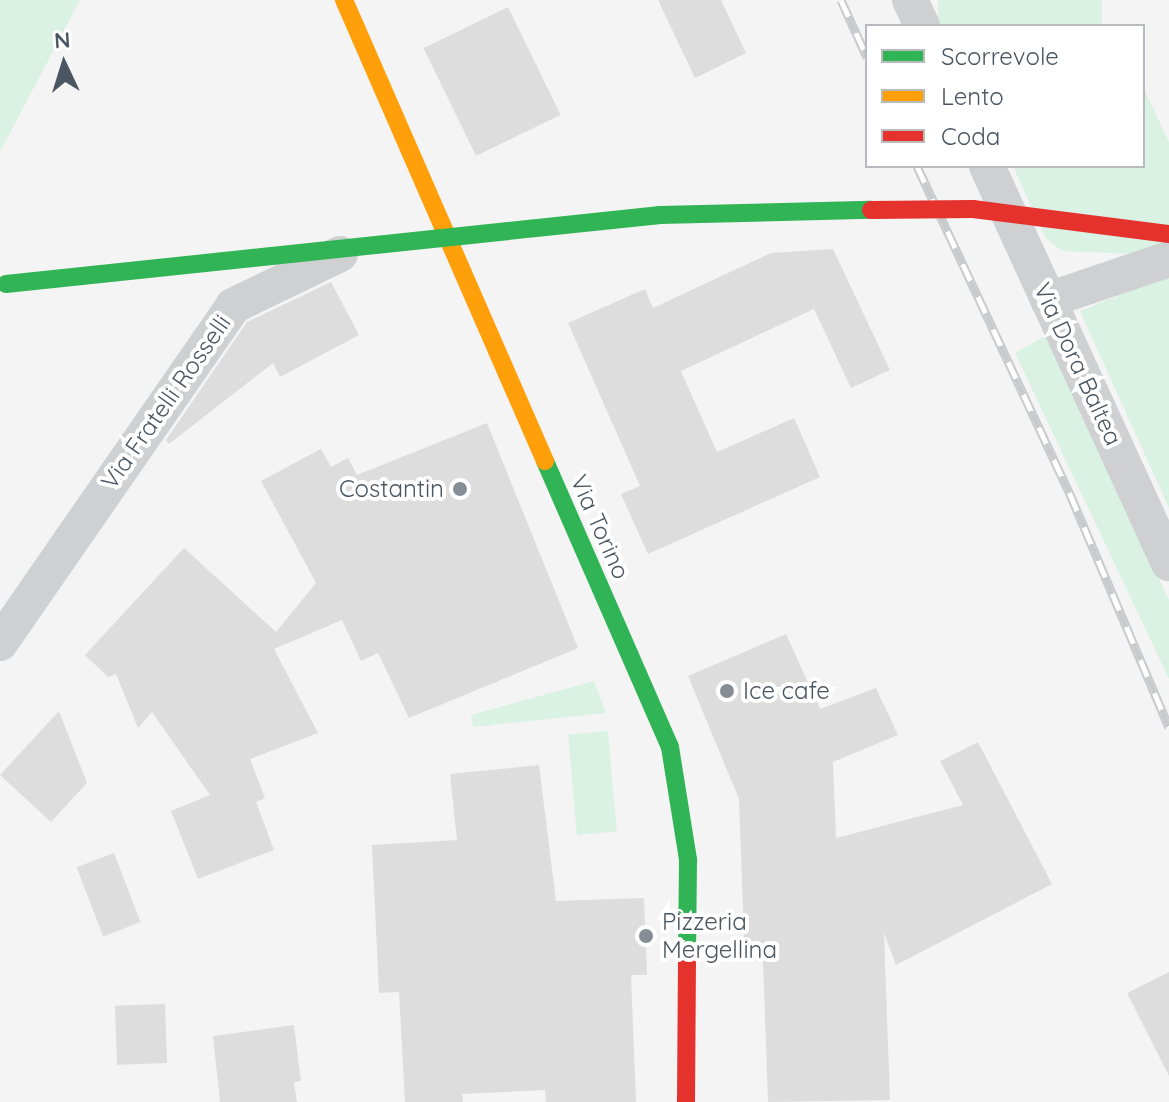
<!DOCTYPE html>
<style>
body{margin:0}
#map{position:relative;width:1169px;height:1102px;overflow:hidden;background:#f4f4f4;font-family:Quicksand,sans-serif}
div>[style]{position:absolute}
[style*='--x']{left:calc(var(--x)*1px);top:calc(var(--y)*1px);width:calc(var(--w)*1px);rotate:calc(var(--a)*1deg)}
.green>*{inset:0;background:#d9f2e3;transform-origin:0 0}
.building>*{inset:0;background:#ddddde;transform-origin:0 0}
.street>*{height:36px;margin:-18px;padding:0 18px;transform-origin:18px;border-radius:18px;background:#ced0d2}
.fast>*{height:18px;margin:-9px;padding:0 9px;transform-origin:9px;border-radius:9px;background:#30b455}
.slow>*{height:18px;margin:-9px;padding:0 9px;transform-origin:9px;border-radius:9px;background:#ff9f0a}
.jam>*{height:18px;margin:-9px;padding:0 9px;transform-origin:9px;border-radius:9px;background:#e5322d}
.rail>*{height:9px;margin-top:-4.5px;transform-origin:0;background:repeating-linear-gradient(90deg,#fff 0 18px,#c9cacc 0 36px);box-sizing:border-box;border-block:2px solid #c9cacc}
.fast-bridge>*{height:18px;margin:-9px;padding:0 9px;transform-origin:9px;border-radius:9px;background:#30b455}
.jam-bridge>*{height:18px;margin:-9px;padding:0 9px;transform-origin:9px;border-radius:9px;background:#e5322d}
.dots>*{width:22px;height:22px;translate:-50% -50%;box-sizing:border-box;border:4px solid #fff;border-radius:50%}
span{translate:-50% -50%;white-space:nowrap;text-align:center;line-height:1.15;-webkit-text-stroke:8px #fff;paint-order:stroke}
.street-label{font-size:24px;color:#4a5661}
.poi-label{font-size:24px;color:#4a5661}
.right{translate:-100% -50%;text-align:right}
.left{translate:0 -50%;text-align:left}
.legend{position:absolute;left:865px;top:24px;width:280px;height:144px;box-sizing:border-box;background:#fff;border:2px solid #b7bbc0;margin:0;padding:10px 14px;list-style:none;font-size:24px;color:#4a5661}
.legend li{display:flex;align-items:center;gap:16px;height:40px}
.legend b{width:40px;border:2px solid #b7bbc0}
.north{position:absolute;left:24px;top:24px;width:80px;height:80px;-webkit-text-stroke:6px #fff;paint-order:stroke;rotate:356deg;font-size:22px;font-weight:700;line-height:32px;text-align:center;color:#4a5661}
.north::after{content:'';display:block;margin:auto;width:28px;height:36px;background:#4a5661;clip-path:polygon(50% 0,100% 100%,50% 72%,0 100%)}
</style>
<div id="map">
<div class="green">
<i style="clip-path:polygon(0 0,80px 0,0 152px)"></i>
<i style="left:938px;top:0;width:164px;height:29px"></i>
<i style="clip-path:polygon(1143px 87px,1169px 142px,1169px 242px,1134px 254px,1063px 251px,1046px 239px,1013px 166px,1143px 166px)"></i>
<i style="clip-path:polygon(1169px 275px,1169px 508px,1080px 311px)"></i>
<i style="clip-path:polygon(1045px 336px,1169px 600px,1169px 679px,1015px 353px)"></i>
<i style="clip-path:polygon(594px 681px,606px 713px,473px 727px,471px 715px)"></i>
<i style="left:608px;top:731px;width:101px;height:40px;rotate:85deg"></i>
</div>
<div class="building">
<i style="clip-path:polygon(658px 0,721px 0,746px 53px,695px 78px)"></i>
<i style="left:508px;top:7px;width:120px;height:94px;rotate:64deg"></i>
<i style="clip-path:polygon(833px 249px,890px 370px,851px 388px,814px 309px,681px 371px,717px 452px,794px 418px,820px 477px,648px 554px,621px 494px,640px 486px,568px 323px,645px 289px,653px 308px,771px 253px)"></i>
<i style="clip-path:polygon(331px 282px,359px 335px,280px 377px,273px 363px,169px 444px,166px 440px,247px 322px)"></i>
<i style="clip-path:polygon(487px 423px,578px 648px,409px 718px,378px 653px,361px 661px,342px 620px,274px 649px,318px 733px,250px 759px,265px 798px,256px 802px,274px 850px,198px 879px,171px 811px,210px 795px,152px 712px,138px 728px,116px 674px,108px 677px,85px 655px,184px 548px,276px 632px,316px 583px,261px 481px,321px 449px,331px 467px,348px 458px,357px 475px)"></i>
<i style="clip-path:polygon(786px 634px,820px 709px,876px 688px,898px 735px,833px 762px,836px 838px,963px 805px,940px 761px,978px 742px,1052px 884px,896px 965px,884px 933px,890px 1100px,768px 1102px,763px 960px,745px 961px,739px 799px,688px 676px)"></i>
<i style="clip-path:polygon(59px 711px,87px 783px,51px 822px,0 775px)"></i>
<i style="clip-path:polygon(539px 765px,556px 901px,644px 898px,647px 975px,631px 975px,636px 1102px,546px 1102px,545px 1090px,462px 1094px,463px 1102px,405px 1102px,399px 992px,379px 993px,372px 845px,457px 840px,450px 774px)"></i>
<i style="left:114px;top:853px;width:74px;height:40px;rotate:69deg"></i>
<i style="clip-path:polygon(1169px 972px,1169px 1076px,1127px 993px)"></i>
<i style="left:165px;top:1004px;width:59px;height:50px;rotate:88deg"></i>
<i style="clip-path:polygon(294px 1025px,301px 1081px,294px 1082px,297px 1102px,220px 1102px,213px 1036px)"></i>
</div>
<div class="street">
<i style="--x:910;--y:0;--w:29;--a:65"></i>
<i style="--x:987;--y:166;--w:437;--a:65.4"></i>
<i style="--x:1048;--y:300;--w:128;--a:-18.7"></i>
<i style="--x:0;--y:643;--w:410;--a:-55.3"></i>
<i style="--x:233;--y:306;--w:119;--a:-25.9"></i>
</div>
<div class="fast">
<i style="--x:545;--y:461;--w:312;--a:66.4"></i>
<i style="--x:670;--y:747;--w:114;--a:80.9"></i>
<i style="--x:688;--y:860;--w:95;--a:90.6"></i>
</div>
<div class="slow">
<i style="--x:344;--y:0;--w:503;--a:66.44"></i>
</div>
<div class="jam">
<i style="--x:686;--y:1102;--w:147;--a:-89.6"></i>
</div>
<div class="rail">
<i style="--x:841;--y:0;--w:63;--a:65.5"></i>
<i style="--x:917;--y:166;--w:362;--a:65"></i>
<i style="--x:1070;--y:494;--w:253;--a:67"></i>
</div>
<div class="fast-bridge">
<i style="--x:6;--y:284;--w:658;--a:-6.02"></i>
<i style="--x:660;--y:215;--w:211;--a:-1.4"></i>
</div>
<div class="jam-bridge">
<i style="--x:871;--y:210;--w:102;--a:-0.6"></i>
<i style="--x:973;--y:209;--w:198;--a:7.3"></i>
</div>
<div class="dots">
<i style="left:460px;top:489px;background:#868d94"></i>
<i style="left:727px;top:691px;background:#868d94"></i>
<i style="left:646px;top:936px;background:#868d94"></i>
</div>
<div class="street-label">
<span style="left:1078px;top:364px;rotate:65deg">Via Dora Baltea</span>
<span style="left:166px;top:402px;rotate:-55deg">Via Fratelli Rosselli</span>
<span style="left:600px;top:527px;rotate:66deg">Via Torino</span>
</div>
<div class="poi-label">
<span class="right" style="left:444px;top:489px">Costantin</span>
<span class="left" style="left:743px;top:691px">Ice cafe</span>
<span class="left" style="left:662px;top:936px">Pizzeria<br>Mergellina</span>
</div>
<ul class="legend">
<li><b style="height:10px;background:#30b455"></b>Scorrevole</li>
<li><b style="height:10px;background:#ff9f0a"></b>Lento</li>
<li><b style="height:10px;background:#e5322d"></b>Coda</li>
</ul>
<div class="north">N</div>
</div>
